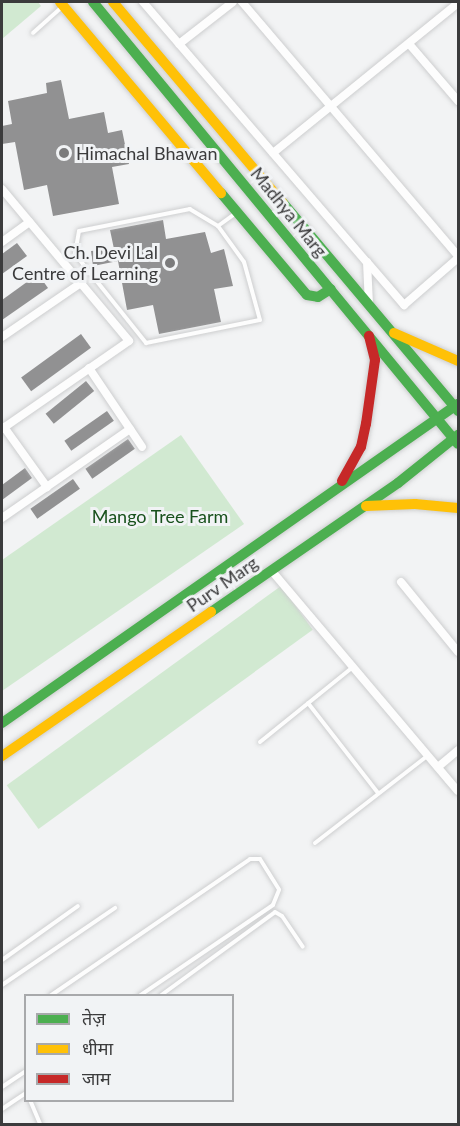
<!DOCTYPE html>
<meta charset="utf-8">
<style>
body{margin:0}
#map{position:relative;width:460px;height:1126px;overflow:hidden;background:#f2f3f4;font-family:Lato,"Noto Sans Devanagari",sans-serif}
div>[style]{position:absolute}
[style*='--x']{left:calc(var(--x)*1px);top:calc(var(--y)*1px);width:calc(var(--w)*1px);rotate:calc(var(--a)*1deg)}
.green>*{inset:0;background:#d1e9d1;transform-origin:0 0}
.building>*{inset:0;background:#919192;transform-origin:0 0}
.roads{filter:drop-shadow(0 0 2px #cdcecf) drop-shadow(0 0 2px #cdcecf)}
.lane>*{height:4px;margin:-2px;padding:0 2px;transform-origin:2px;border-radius:2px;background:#fdfdfd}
.street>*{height:8px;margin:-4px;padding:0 4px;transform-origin:4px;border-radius:4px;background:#fdfdfd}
.fast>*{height:10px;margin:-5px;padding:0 5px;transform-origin:5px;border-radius:5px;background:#4caf50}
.slow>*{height:10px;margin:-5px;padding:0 5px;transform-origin:5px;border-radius:5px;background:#ffc107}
.jam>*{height:10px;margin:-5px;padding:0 5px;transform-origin:5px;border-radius:5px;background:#c62828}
.dots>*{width:16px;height:16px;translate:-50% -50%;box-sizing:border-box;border:3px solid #f1f3f5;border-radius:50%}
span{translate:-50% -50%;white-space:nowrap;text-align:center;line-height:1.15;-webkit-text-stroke:6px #f1f3f5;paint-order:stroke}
.poi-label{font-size:18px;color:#3b3b3c}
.left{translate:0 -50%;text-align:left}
.right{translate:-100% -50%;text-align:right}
.street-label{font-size:18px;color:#3b3b3c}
.park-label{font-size:18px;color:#18511c}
.frame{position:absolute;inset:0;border:3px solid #3b3b3c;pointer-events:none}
.legend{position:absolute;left:24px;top:994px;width:210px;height:108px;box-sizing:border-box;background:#f1f3f5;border:2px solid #a8a9ab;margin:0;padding:8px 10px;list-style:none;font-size:18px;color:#3b3b3c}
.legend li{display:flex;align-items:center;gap:12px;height:30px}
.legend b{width:30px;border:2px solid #a8a9ab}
</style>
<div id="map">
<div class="green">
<i style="clip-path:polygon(2px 2px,38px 2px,41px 6px,2px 39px)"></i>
<i style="clip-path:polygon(181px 435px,244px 524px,2px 691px,2px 560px)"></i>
<i style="left:281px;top:586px;width:54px;height:339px;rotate:54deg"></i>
</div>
<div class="building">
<i style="clip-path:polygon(61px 80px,69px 119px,104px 112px,108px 133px,122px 130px,129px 164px,112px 167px,119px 204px,53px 216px,47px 185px,24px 190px,15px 142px,2px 144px,2px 126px,12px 124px,8px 101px,47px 93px,46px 83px)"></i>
<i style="clip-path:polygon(163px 220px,166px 239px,205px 232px,211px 253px,224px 249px,233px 286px,214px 289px,221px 322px,159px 334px,153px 305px,127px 310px,118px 261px,93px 266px,91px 251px,114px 249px,110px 230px)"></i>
<i style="clip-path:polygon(17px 243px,27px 256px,2px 274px,2px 254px)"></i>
<i style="clip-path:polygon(38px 274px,48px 288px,2px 320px,2px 300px)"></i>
<i style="left:81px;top:334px;width:17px;height:74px;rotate:54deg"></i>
<i style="left:86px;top:381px;width:13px;height:52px;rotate:51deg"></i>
<i style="left:107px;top:411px;width:12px;height:52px;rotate:55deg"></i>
<i style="left:128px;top:439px;width:12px;height:52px;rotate:55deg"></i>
<i style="clip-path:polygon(25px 468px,32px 478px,2px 500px,2px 485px)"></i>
<i style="left:73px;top:479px;width:12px;height:52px;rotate:55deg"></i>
</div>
<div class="roads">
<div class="lane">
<i style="--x:33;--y:33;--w:38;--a:-42"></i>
<i style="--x:218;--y:226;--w:33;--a:-149"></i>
<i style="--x:190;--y:209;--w:113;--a:168.8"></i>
<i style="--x:79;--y:231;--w:23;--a:100"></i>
<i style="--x:75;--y:254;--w:114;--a:51.4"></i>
<i style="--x:146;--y:343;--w:116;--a:-11.4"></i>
<i style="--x:260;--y:320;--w:60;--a:-105.4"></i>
<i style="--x:244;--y:262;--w:44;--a:-125.8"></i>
<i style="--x:218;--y:226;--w:22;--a:-36"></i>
<i style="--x:308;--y:703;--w:114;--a:52.1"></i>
<i style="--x:260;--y:742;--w:119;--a:-38.9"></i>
<i style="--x:315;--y:843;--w:142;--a:-37.8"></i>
<i style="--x:2;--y:960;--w:93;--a:-35.4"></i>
<i style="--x:2;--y:985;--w:137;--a:-34.3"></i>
<i style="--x:50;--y:996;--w:242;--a:-34.4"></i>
<i style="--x:250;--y:859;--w:10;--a:0"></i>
<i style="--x:260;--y:859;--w:36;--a:58"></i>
<i style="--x:279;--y:890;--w:16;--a:112"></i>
<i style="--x:273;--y:905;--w:162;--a:145.8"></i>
<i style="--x:160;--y:996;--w:142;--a:-36.1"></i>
<i style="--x:275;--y:912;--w:8;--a:30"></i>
<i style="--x:282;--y:916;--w:37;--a:56"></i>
<i style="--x:2;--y:1087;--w:29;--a:-34"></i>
<i style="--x:30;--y:1100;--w:26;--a:67"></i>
<i style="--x:2;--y:1109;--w:29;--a:-34"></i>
</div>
<div class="street">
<i style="--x:143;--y:2;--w:343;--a:49.3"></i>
<i style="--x:367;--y:262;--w:43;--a:87.3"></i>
<i style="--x:242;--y:2;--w:333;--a:49.6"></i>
<i style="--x:179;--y:44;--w:68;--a:-37.9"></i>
<i style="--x:410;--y:45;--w:74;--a:49.4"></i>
<i style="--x:273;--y:153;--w:238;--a:-39"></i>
<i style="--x:2;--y:189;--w:198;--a:50.1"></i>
<i style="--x:129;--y:341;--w:155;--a:145.3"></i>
<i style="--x:2;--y:242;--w:34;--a:-36"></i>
<i style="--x:367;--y:262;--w:57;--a:49.3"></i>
<i style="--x:404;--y:305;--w:72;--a:-41"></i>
<i style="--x:2;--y:337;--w:96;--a:-34.4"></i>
<i style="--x:89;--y:368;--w:95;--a:56.1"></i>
<i style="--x:4;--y:427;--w:74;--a:54.4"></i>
<i style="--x:2;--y:518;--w:156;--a:-34.8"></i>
<i style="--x:271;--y:570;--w:289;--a:49.8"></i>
<i style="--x:401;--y:582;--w:90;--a:50.8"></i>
<i style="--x:438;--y:767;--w:26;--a:-40"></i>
</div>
<div class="fast">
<i style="--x:93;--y:2;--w:573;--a:50.45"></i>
<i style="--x:221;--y:193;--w:133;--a:49.9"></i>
<i style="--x:307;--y:295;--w:11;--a:10"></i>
<i style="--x:318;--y:297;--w:15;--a:-32"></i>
<i style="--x:283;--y:203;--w:272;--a:49.9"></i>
<i style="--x:211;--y:612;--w:227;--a:-34.6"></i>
<i style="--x:398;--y:483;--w:77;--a:-38.7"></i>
<i style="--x:2;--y:723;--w:557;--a:-34.98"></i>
</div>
<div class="slow">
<i style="--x:60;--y:2;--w:250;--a:49.9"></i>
<i style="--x:113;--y:2;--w:263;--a:49.8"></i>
<i style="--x:394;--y:333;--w:70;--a:23.6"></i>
<i style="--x:366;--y:506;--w:49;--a:-2.3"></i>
<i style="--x:415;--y:504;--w:43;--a:5.3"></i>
<i style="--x:2;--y:756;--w:254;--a:-34.6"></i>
</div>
<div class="jam">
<i style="--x:342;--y:481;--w:39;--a:-61"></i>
<i style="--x:361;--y:447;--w:24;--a:-78"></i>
<i style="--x:366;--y:424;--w:65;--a:-82"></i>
<i style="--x:375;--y:360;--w:25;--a:-104"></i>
</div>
</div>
<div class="dots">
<i style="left:64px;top:153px;background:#7b7b7c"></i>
<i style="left:170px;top:263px;background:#7b7b7c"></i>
</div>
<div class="poi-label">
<span class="left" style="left:76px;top:153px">Himachal Bhawan</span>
<span class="right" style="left:158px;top:263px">Ch. Devi Lal<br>Centre of Learning</span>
</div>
<div class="street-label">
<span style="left:289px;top:212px;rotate:51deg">Madhya Marg</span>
<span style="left:222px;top:584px;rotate:-35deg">Purv Marg</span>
</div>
<div class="park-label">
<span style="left:160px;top:516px">Mango Tree Farm</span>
</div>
<div class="frame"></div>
<ul class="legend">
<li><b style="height:8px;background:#4caf50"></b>तेज़</li>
<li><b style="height:8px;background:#ffc107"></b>धीमा</li>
<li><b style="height:8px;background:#c62828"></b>जाम</li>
</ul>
</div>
